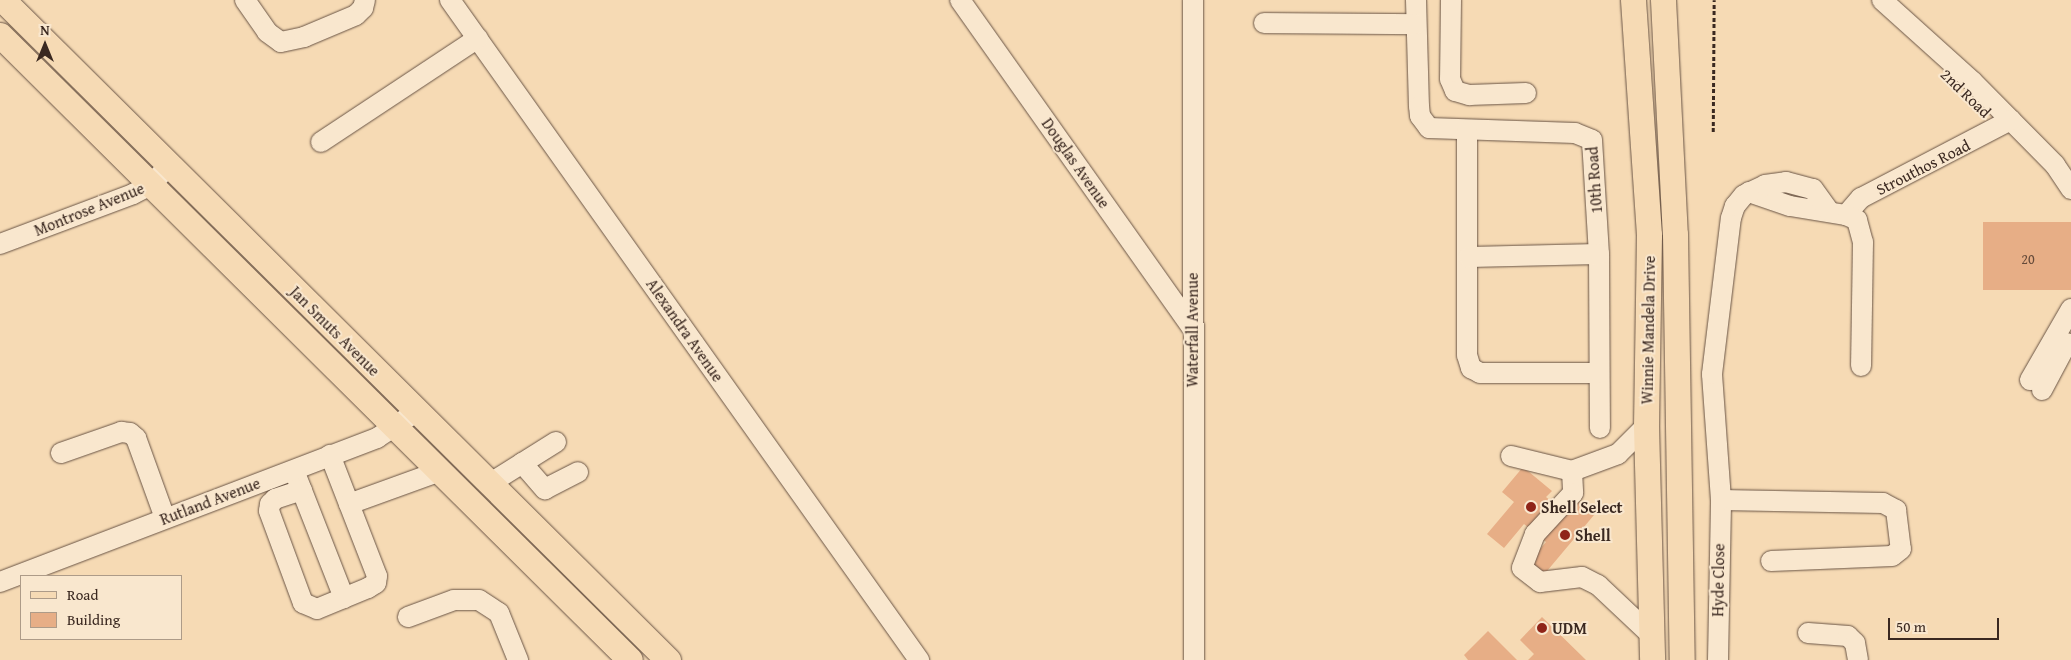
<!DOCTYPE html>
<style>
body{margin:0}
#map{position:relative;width:2071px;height:660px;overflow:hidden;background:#f6dab4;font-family:"Gentium Book Plus",serif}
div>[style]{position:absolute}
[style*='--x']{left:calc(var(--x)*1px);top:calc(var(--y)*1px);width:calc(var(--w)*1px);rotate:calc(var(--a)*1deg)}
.building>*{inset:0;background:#e7ae86;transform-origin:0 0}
.path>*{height:2.5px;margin-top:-1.25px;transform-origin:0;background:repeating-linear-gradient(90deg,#3a2820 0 4px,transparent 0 6.5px)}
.roads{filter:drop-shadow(0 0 1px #695445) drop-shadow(0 0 1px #695445)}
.minor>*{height:20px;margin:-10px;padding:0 10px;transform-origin:10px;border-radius:10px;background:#f9e7ce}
.major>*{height:25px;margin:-12.5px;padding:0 12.5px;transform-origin:12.5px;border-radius:12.5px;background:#f6dab4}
.dots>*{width:14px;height:14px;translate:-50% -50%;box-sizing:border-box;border:2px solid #f9e7ce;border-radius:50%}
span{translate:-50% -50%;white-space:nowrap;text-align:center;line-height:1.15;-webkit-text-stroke:4px #f9e7ce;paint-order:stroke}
.number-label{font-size:14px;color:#654a3a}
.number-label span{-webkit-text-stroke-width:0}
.street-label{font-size:16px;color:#3a2820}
.poi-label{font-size:16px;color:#3a2820;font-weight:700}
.left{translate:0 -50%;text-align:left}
.legend{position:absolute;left:20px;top:575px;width:162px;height:65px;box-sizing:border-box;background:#f9e7ce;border:1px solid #ad9b88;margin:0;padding:6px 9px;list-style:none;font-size:15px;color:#3a2820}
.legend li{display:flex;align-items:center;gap:10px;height:25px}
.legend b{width:25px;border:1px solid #ad9b88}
.north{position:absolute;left:20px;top:20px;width:50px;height:50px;-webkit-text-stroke:4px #f9e7ce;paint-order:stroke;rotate:0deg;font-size:14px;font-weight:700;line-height:20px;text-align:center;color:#3a2820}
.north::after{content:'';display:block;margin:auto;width:18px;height:22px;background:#3a2820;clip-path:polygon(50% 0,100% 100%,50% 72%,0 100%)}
.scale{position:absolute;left:1888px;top:618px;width:111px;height:22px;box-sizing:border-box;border:2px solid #3a2820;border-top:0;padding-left:6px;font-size:15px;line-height:18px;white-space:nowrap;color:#3a2820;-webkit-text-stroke:4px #f9e7ce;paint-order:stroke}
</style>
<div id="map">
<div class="building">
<i style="left:2071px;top:222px;width:68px;height:88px;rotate:90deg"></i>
<i style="clip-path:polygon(1523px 467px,1552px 491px,1546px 497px,1568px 515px,1579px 502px,1594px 515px,1542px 577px,1527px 565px,1546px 542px,1524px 524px,1504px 548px,1487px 534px,1514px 502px,1502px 492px)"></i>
<i style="clip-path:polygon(1542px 617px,1586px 660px,1528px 660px,1534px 654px,1520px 640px)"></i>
<i style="clip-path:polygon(1488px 631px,1517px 660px,1468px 660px,1464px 655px)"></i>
</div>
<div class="path">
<i style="--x:1713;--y:132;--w:132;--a:-89.6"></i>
</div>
<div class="roads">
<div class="minor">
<i style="--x:245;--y:0;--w:39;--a:55"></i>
<i style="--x:267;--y:32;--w:17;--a:36"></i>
<i style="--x:281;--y:42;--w:24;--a:-12"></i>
<i style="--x:304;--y:37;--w:56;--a:-22.9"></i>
<i style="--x:356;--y:15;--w:10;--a:-45"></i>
<i style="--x:363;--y:8;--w:8;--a:-76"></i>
<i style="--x:450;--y:0;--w:810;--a:54.6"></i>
<i style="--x:960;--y:0;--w:400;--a:54.7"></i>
<i style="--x:1193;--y:0;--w:660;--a:89.91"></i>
<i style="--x:1416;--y:0;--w:106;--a:88.4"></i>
<i style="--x:1419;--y:106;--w:10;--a:84"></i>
<i style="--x:1420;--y:116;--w:15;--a:53"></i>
<i style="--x:1429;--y:128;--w:146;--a:2"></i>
<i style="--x:1575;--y:133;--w:18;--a:22"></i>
<i style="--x:1592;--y:140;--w:114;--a:86.5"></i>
<i style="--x:1599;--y:254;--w:174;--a:89.7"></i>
<i style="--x:1451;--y:0;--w:79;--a:90.7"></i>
<i style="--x:1450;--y:79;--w:13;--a:67"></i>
<i style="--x:1455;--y:91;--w:15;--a:16"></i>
<i style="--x:1469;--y:95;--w:57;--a:-2"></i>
<i style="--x:1882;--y:0;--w:121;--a:42"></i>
<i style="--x:1972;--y:81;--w:118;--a:45.3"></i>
<i style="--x:2055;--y:165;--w:29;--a:56"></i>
<i style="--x:1264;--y:23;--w:152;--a:0.4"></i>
<i style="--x:1467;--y:132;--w:223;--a:90"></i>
<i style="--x:1467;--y:355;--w:14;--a:73"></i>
<i style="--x:1471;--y:368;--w:10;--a:29"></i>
<i style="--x:1480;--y:373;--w:119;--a:0"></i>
<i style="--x:321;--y:142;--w:188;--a:-33.5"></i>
<i style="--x:1749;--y:192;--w:43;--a:18.9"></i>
<i style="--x:1790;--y:206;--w:57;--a:9.1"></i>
<i style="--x:1846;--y:215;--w:23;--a:-49"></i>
<i style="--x:1861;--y:198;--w:169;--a:-27.5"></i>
<i style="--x:1846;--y:215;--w:12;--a:24"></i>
<i style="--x:1857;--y:220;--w:23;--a:75"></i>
<i style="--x:1863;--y:242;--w:124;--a:90.9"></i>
<i style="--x:0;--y:244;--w:142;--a:-20.6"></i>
<i style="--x:133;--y:194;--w:20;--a:-27"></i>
<i style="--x:151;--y:185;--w:28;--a:-48"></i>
<i style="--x:1469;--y:257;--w:130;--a:-1.3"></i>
<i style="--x:2030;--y:380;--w:82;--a:-60"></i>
<i style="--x:2042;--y:390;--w:53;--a:-62"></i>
<i style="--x:1646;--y:426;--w:40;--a:135"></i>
<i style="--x:1618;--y:454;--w:49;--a:159.7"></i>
<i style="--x:1572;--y:471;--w:22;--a:87"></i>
<i style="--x:1573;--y:493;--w:56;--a:132.8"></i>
<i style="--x:1535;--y:534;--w:36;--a:111"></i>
<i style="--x:1522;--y:568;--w:23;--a:38"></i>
<i style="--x:1540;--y:582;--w:42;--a:-6.8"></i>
<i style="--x:1582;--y:577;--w:18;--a:27"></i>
<i style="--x:1598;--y:585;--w:73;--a:43.3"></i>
<i style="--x:61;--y:453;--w:64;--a:-19.3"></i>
<i style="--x:121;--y:432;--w:9;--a:6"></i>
<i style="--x:130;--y:433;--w:8;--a:40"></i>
<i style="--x:136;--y:438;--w:85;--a:70.1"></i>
<i style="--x:1511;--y:456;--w:63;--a:13.8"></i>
<i style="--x:522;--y:463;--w:35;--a:49"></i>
<i style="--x:545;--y:489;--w:37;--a:-27"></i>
<i style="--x:297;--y:478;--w:129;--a:68.6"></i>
<i style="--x:489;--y:484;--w:79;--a:-32.1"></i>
<i style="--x:302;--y:490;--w:28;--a:162"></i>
<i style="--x:275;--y:499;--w:7;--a:135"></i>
<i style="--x:270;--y:504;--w:7;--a:98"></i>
<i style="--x:269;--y:511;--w:98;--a:69.7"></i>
<i style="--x:303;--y:603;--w:15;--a:23"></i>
<i style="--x:317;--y:609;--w:55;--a:-22.4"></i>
<i style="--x:368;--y:588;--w:9;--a:-32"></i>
<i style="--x:376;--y:583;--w:7;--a:-82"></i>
<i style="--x:377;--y:576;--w:130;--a:-111.2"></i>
<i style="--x:1721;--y:500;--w:162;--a:1.1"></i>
<i style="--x:1883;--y:503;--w:15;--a:28"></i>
<i style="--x:1896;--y:510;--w:39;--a:83"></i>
<i style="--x:1901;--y:549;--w:11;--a:142"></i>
<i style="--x:1892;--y:556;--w:121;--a:177.6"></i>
<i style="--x:349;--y:504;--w:97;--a:-19.9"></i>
<i style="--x:0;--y:582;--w:404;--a:-20.9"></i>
<i style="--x:377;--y:438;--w:47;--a:-33.7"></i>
<i style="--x:408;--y:617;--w:49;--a:-20.3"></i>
<i style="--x:454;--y:600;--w:25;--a:0"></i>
<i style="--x:479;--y:600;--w:24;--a:33"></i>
<i style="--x:499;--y:613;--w:51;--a:68"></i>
<i style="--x:1808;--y:633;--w:40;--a:4.3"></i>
<i style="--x:1848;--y:636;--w:10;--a:45"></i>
<i style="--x:1855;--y:643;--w:17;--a:80"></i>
<i style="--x:1718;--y:660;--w:160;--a:-88.9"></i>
<i style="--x:1721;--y:500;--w:126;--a:-94.1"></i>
<i style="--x:1712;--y:374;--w:157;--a:-83.1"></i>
<i style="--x:1731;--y:218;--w:13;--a:-72"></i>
<i style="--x:1735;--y:206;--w:14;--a:-51"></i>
<i style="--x:1744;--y:195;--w:23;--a:-25"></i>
<i style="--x:1765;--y:185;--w:21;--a:-8"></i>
<i style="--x:1786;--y:182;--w:28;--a:15"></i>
<i style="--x:1813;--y:189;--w:27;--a:54"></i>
</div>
<div class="major">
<i style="--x:3;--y:0;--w:937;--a:44.78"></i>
<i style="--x:1633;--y:0;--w:236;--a:86.1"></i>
<i style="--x:1649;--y:235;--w:191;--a:90.9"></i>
<i style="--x:1646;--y:426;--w:234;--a:88.5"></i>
<i style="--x:1663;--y:0;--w:234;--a:87.1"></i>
<i style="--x:1675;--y:234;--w:426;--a:89.1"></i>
<i style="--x:0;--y:35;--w:887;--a:44.77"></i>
</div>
</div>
<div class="dots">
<i style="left:1531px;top:507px;background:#8f2418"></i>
<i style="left:1565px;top:535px;background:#8f2418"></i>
<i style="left:1542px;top:628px;background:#8f2418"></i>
</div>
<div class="number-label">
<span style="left:2028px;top:259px">20</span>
</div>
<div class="street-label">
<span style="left:1966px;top:93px;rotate:44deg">2nd Road</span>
<span style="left:1076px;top:163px;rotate:55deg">Douglas Avenue</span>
<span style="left:1923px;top:167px;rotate:-27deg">Strouthos Road</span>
<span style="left:1594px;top:180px;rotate:-94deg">10th Road</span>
<span style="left:89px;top:209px;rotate:-22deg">Montrose Avenue</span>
<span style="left:685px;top:330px;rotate:55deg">Alexandra Avenue</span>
<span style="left:1192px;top:330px;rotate:-90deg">Waterfall Avenue</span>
<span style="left:1648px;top:330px;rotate:-89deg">Winnie Mandela Drive</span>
<span style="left:335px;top:331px;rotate:45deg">Jan Smuts Avenue</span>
<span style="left:210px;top:501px;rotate:-21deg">Rutland Avenue</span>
<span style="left:1718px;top:580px;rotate:-89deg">Hyde Close</span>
</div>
<div class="poi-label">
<span class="left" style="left:1541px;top:507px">Shell Select</span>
<span class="left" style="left:1575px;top:535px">Shell</span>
<span class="left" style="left:1552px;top:628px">UDM</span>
</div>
<ul class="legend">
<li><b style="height:6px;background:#f6dab4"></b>Road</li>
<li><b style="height:14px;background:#e7ae86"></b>Building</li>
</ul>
<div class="north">N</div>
<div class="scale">50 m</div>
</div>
